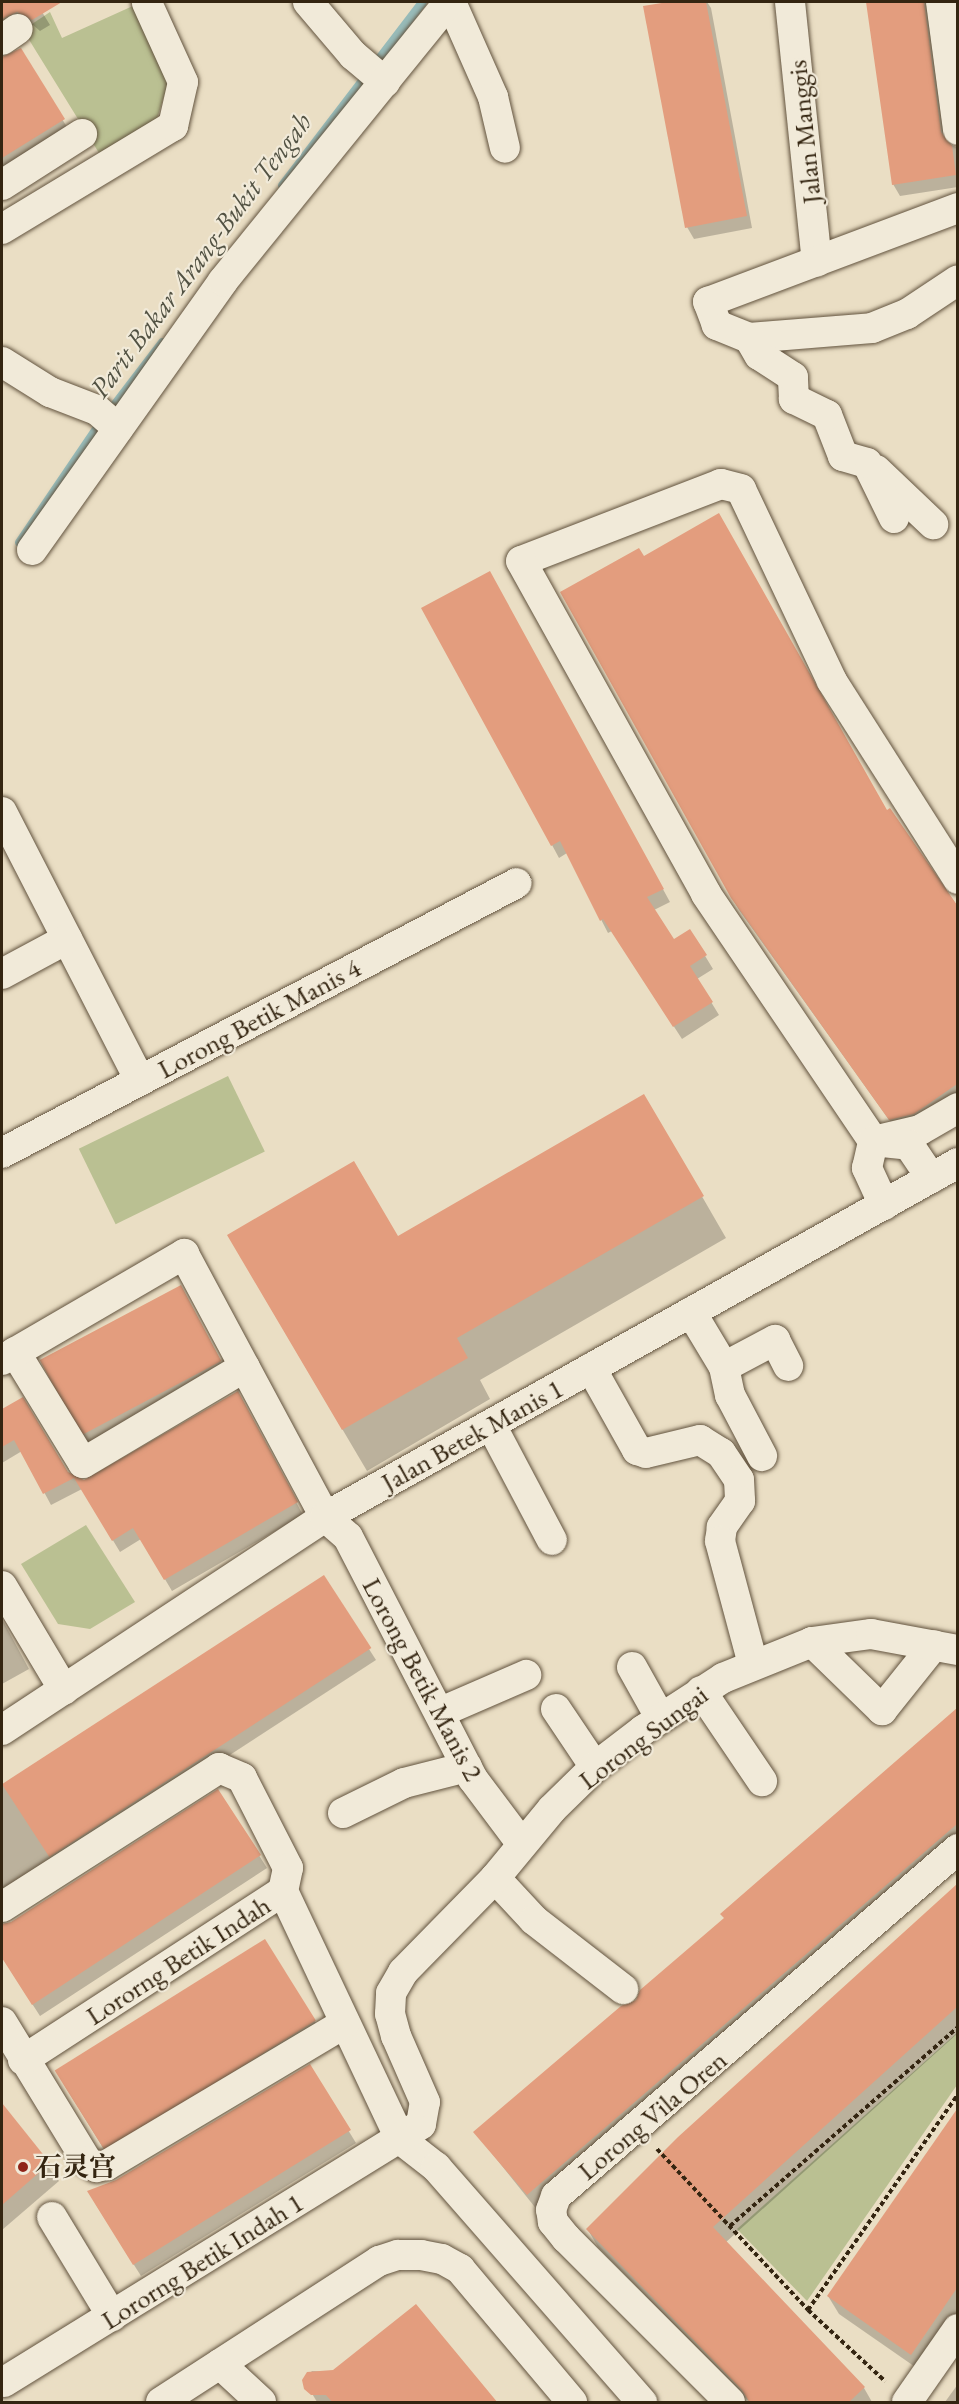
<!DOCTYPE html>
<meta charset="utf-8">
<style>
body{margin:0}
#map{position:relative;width:959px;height:2404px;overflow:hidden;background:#eadec4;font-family:"EB Garamond","Noto Serif SC",serif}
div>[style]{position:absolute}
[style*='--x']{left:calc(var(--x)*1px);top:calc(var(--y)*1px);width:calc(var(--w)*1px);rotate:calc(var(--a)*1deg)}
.green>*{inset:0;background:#bac092;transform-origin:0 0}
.shadow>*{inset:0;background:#0003;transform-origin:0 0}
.stream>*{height:9px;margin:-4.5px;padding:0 4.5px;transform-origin:4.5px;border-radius:4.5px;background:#98bbb9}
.building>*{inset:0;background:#e39d7e;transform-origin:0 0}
.path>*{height:4px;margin-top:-2px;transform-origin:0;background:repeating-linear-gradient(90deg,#342511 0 4.5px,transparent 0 7.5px)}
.roads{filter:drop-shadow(0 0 2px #62533e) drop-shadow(0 0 2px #62533e)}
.minor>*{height:30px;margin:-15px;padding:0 15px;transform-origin:15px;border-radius:15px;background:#f1ead9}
.dots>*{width:16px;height:16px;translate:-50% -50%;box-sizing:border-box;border:3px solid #f1ead9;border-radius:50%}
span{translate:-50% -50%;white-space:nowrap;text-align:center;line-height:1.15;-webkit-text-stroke:4.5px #f1ead9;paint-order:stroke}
.street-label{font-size:27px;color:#342511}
.poi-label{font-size:27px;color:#342511;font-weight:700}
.left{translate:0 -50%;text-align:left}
.water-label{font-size:28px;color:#525243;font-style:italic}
.frame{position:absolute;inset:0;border:3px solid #342511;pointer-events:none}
</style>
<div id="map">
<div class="green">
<i style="clip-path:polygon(135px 5px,168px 83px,157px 119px,99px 153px,23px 30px,50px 12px,62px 38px)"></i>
<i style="left:228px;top:1076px;width:84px;height:166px;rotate:64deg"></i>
<i style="clip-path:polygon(86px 1525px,135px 1602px,90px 1629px,58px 1624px,21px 1564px)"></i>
<i style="clip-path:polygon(957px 2033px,957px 2085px,807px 2301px,737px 2229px)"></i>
</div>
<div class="shadow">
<i style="clip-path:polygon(2px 2px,36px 2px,50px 25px,40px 31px,33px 25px,15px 26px,2px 37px)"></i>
<i style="clip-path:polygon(676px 2px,707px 2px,711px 8px,752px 228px,694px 239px,687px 227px,645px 7px)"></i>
<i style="clip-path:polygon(867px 2px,939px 2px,947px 143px,958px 148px,958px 187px,900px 196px,893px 184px)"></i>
<i style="clip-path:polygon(20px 50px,70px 132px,2px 174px,2px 58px)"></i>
<i style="clip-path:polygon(643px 558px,887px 812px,890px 810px,958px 907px,958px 1100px,897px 1131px,739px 910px,562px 593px)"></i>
<i style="clip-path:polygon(496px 585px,670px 902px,654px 910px,674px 941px,690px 931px,713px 969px,697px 979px,719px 1015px,682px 1039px,612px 931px,608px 933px,567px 853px,559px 858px,552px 845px)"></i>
<i style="clip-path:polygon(644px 1096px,726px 1238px,480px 1380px,490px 1399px,367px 1471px,252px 1276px,397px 1238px)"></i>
<i style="left:187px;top:1299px;width:84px;height:156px;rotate:62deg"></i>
<i style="clip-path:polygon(22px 1399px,67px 1473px,84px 1482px,244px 1405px,303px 1515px,172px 1591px,141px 1539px,120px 1552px,82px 1489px,51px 1505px,22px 1451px,2px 1463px,2px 1411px)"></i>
<i style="clip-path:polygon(323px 1577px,376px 1660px,2px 1903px,2px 1785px)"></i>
<i style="clip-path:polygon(2px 1619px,29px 1669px,2px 1684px)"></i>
<i style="clip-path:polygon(958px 1710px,958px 1850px,538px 2211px,475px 2132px,637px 2001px,725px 1919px,722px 1914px)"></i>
<i style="clip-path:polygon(218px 1791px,267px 1868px,40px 2016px,2px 1957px,2px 1924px,12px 1923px)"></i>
<i style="clip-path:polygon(958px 1886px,958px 2033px,725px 2243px,864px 2388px,872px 2402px,749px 2402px,598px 2247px,588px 2230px,679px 2138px)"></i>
<i style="clip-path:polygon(314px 2020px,321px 2032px,110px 2159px,63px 2083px)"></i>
<i style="clip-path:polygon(309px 2066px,356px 2143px,141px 2276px,95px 2203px,117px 2181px)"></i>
<i style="clip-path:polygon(2px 2106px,59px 2181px,2px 2230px)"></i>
<i style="clip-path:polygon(958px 2115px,958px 2318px,921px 2371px,839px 2314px,828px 2296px)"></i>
<i style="clip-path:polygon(312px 2371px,333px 2372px,496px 2402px,317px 2402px,304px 2380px)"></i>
<i style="clip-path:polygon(958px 2384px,958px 2402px,945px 2402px)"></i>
</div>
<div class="stream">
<i style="--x:282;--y:185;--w:230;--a:-52.6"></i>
<i style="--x:19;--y:542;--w:139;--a:-55.9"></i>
<i style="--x:97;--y:427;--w:107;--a:-52.6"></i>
</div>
<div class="building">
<i style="clip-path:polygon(2px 2px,62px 2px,32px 20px,17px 12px,2px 19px)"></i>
<i style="clip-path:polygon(668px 2px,706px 2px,747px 216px,685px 228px,643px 6px)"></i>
<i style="clip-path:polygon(866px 2px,924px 2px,941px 132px,952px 146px,956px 175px,892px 185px)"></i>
<i style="clip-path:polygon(21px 48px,65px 119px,2px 158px,2px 57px)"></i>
<i style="clip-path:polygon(719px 513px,887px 810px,890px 808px,957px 905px,957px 1084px,914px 1114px,889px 1120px,731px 898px,560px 592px,639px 548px,644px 556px)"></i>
<i style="clip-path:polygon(490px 571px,664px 889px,647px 897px,674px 939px,690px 929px,707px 955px,690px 966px,713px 1002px,673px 1027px,603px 919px,600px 921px,560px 841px,551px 846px,421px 608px)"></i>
<i style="clip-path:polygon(644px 1094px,704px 1196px,457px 1338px,468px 1358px,342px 1430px,227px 1235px,354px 1161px,398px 1236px)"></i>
<i style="left:181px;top:1285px;width:86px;height:160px;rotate:62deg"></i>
<i style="clip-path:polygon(238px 1391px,298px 1502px,164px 1580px,133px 1528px,112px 1541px,74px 1478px,43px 1494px,14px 1440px,2px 1447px,2px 1409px,23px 1397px,68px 1472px,84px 1480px)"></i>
<i style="left:324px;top:1575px;width:87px;height:384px;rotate:57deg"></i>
<i style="clip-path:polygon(957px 1708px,957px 1824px,527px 2195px,473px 2132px,621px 2006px,636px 2000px,640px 1990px,724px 1918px,720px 1914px)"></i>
<i style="clip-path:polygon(218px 1789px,261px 1855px,32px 2005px,2px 1958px,2px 1924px,11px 1922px)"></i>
<i style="clip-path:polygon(957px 1884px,957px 2007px,713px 2227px,865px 2387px,848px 2403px,750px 2403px,742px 2390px,586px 2229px,678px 2137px)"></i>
<i style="left:265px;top:1939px;width:96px;height:248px;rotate:58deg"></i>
<i style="clip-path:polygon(310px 2064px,351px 2130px,133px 2265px,87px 2191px,116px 2180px)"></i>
<i style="clip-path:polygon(2px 2103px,50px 2163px,2px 2205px)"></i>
<i style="clip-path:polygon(957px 2109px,957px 2288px,911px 2355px,827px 2296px)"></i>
<i style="clip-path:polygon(416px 2304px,498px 2403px,333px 2403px,326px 2395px,311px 2395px,304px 2389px,302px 2380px,307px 2372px,333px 2370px)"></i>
</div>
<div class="path">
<i style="--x:657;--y:2149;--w:221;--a:46.8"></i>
<i style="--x:808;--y:2310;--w:105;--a:42.7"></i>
<i style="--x:730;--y:2226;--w:303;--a:-41.1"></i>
<i style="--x:808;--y:2310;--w:263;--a:-55.2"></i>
</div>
<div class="roads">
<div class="minor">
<i style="--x:308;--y:2;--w:70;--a:49.7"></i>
<i style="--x:353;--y:55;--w:42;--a:40.2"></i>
<i style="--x:451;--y:2;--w:104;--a:66.1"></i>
<i style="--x:493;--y:97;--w:52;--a:76.8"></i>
<i style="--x:790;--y:2;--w:261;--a:84.1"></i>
<i style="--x:941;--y:2;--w:129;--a:82.4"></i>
<i style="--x:2;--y:40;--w:19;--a:-35"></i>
<i style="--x:2;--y:185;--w:95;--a:-32.5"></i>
<i style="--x:2;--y:229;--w:200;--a:-31.1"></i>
<i style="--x:173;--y:126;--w:45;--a:-77.2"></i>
<i style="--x:183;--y:82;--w:87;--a:-114.5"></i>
<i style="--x:749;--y:338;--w:123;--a:-4.6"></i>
<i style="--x:872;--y:328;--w:38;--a:-22"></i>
<i style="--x:907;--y:314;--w:61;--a:-33.7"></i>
<i style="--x:2;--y:362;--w:57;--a:32"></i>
<i style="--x:50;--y:392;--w:50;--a:21"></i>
<i style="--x:97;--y:410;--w:28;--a:41"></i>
<i style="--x:876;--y:470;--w:79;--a:43.5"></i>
<i style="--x:894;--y:518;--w:61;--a:-116.1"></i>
<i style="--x:867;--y:463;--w:25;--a:-164"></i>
<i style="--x:843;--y:456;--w:44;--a:-111.3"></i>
<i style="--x:827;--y:415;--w:37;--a:-154"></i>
<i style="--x:794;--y:399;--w:22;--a:-93"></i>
<i style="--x:793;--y:377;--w:40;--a:-147.1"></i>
<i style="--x:759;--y:355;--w:20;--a:-120"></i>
<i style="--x:749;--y:338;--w:35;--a:-158"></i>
<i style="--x:717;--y:325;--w:25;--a:-111"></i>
<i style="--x:708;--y:302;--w:267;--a:-20.6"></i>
<i style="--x:32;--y:550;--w:330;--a:-54.6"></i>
<i style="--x:223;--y:281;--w:359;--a:-51"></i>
<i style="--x:2;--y:812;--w:302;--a:62.8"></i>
<i style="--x:958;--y:879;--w:235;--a:-122.5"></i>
<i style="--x:832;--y:681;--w:212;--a:-115.4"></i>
<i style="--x:741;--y:489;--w:21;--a:-166"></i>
<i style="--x:721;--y:484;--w:214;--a:158.9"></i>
<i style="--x:521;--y:561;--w:381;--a:60.9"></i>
<i style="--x:706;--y:894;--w:298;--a:55.9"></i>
<i style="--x:873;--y:1141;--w:48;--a:-13.2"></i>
<i style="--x:920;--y:1130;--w:44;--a:-30.1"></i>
<i style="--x:2;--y:974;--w:74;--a:-28.3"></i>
<i style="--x:2;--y:1153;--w:581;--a:-27.67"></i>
<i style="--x:884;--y:1205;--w:41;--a:-114.7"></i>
<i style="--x:867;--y:1168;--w:28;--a:-77"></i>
<i style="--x:873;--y:1141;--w:36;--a:6"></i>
<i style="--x:909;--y:1145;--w:40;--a:56"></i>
<i style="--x:691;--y:1312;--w:64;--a:59"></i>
<i style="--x:724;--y:1367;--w:29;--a:78"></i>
<i style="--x:730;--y:1395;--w:69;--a:62.3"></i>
<i style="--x:15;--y:1352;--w:130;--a:58.5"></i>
<i style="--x:83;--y:1463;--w:188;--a:-30.7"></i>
<i style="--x:2;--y:1360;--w:211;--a:-30.2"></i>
<i style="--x:184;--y:1254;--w:298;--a:61.8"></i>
<i style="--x:325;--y:1517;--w:30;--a:41"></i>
<i style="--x:348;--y:1537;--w:272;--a:62.7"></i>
<i style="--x:473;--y:1779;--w:80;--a:53.1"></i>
<i style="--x:724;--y:1367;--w:58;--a:-27.9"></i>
<i style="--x:775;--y:1340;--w:29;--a:63"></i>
<i style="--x:591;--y:1368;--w:94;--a:60.7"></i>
<i style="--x:637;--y:1450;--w:9;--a:18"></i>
<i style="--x:646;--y:1453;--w:56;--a:-13.5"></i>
<i style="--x:700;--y:1440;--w:25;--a:32"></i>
<i style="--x:721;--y:1453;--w:32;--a:56"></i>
<i style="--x:739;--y:1480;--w:21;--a:87"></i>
<i style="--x:740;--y:1501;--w:32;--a:125"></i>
<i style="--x:722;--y:1527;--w:14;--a:98"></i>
<i style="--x:720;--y:1541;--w:127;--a:75"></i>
<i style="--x:491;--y:1425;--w:130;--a:62.1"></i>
<i style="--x:2;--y:1586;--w:121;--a:59.2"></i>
<i style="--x:812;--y:1642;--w:98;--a:44.2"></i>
<i style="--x:882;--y:1710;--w:83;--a:-51.3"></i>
<i style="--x:632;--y:1667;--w:57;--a:60.8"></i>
<i style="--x:701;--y:1691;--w:109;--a:55.9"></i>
<i style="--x:556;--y:1709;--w:70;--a:56.1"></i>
<i style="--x:441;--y:1712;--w:93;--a:-23.5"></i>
<i style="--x:2;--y:1730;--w:387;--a:-33.4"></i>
<i style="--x:325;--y:1517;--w:725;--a:-29.22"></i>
<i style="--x:343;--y:1813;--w:68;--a:-26.2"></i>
<i style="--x:404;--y:1783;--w:65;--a:-14.3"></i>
<i style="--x:495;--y:1878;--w:57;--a:47.1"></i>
<i style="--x:534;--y:1920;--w:113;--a:37.8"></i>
<i style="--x:283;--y:1891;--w:274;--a:64.7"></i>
<i style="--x:400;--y:2139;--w:46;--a:37.9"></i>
<i style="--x:436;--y:2167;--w:313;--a:48.8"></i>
<i style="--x:2;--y:1907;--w:258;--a:-32.6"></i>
<i style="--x:219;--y:1768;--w:25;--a:23"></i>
<i style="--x:242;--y:1778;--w:101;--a:62.9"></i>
<i style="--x:288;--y:1868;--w:24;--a:102"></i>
<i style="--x:2;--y:2022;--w:163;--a:58.6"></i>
<i style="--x:87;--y:2161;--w:11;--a:34"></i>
<i style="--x:96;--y:2167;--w:11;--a:-10"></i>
<i style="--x:107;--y:2165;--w:277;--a:-30.8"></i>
<i style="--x:23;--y:2060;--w:310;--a:-33"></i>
<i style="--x:52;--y:2217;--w:116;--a:58.8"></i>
<i style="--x:220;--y:2364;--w:56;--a:42.8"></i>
<i style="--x:4;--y:2382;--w:490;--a:-31.7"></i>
<i style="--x:421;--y:2124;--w:22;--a:-80"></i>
<i style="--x:425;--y:2102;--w:72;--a:-113.7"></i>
<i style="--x:396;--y:2036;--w:23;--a:-105"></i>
<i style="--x:390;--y:2014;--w:21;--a:-87"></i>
<i style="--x:391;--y:1993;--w:24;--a:-60"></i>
<i style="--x:403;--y:1972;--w:132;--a:-45.6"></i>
<i style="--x:495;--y:1878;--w:89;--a:-50.4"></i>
<i style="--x:552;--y:1809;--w:60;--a:-44.3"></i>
<i style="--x:595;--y:1767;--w:61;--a:-37.6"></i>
<i style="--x:643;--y:1730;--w:95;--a:-33"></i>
<i style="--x:723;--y:1678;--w:96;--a:-22"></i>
<i style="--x:812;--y:1642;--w:60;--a:-7.7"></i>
<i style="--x:871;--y:1634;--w:88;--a:10.4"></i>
<i style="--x:161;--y:2402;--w:260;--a:-32.9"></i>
<i style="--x:379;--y:2261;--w:20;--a:-18"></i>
<i style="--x:398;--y:2255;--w:23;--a:0"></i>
<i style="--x:421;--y:2255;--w:21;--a:11"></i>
<i style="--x:442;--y:2259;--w:21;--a:29"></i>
<i style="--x:460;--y:2269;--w:174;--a:49.9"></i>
<i style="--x:730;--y:2402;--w:232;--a:-135"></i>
<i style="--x:566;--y:2238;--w:21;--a:-129"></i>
<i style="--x:553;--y:2222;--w:12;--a:-99"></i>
<i style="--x:551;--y:2210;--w:15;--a:-70"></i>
<i style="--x:556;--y:2196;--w:531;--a:-40.8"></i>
<i style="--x:907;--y:2402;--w:89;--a:-55.1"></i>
</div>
</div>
<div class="dots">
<i style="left:23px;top:2167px;background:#8f2418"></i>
</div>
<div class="street-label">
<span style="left:804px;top:132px;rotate:-96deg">Jalan Manggis</span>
<span style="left:259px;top:1018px;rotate:-28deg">Lorong Betik Manis 4</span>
<span style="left:472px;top:1435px;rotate:-29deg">Jalan Betek Manis 1</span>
<span style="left:423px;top:1679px;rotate:62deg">Lorong Betik Manis 2</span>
<span style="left:643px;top:1737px;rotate:-37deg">Lorong Sungai</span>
<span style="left:178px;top:1960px;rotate:-33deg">Lororng Betik Indah</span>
<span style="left:652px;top:2115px;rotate:-40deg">Lorong Vila Oren</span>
<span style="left:202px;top:2261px;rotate:-32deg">Lororng Betik Indah 1</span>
</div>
<div class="poi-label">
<span class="left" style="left:35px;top:2167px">石灵宫</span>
</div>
<div class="water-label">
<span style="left:200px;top:255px;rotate:-53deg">Parit Bakar Arang-Bukit Tengah</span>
</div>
<div class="frame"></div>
</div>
